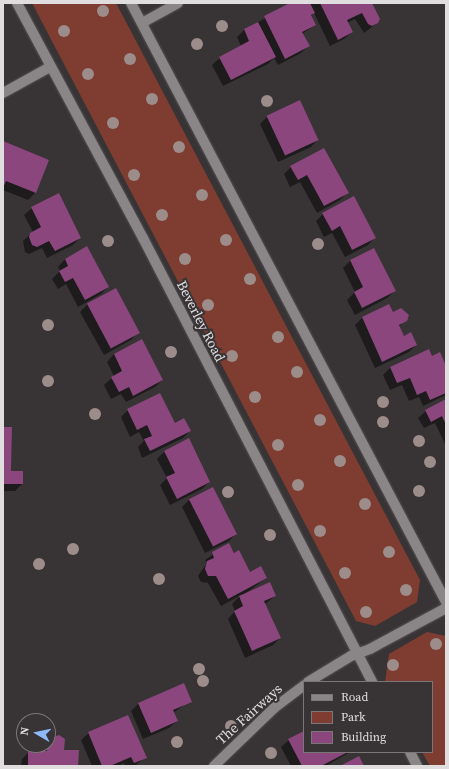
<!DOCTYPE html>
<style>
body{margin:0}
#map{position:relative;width:449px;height:769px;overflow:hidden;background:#383335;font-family:"Source Serif 4",serif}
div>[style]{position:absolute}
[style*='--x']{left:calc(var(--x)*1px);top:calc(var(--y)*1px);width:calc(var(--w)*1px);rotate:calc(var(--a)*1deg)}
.green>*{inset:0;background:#7f3d31}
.shadow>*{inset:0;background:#0007}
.building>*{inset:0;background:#8a467d;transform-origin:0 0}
.roads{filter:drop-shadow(0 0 1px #555153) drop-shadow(0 0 1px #555153)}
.minor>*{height:10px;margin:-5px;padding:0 5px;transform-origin:5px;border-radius:5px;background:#8a8587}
.trees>*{width:12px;height:12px;margin:-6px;border-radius:50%;background:#9c8c8a}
span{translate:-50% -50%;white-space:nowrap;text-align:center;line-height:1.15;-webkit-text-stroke:4px #383335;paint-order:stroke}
.street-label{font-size:14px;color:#e0ddde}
.frame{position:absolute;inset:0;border:4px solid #e0ddde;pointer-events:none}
.legend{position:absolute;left:303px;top:681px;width:130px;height:72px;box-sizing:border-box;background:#383335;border:1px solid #7b7779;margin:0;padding:5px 7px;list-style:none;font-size:12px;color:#e0ddde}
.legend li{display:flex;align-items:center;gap:8px;height:20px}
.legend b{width:20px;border:1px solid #7b7779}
.north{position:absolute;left:16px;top:713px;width:40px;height:40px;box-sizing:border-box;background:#383335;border:1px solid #7b7779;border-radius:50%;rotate:279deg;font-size:11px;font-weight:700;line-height:16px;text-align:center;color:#e0ddde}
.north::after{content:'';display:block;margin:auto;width:14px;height:18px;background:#8db9fc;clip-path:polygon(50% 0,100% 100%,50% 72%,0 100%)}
</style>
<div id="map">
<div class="green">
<i style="clip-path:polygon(32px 3px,116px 3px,420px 580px,417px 602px,375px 626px,356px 621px)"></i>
<i style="clip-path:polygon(427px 632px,446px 636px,446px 766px,430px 766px,422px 752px,432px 752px,432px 682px,385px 682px,389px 654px)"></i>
</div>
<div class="shadow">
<i style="clip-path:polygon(292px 3px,370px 3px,377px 23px,364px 33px,355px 19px,347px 23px,352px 32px,344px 39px,330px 46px,314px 13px,310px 17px,315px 25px,302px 34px,308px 46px,301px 53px,278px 65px,274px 58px,268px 64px,223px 86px,212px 65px,220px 58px,241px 46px,237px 37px,244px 30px)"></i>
<i style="clip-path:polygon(300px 101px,318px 139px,311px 147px,278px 162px,260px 124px,267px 117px)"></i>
<i style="clip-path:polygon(3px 142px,35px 193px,28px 200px,3px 190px)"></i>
<i style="clip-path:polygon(291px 167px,347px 193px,340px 200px,317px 213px,300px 182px,290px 187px,284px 174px)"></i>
<i style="clip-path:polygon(32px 208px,80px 238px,73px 245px,47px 258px,42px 248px,29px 254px,25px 252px,23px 241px,33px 232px,24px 215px)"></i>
<i style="clip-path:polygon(323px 214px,375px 237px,368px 245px,345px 257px,332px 233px,324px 237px,316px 221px)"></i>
<i style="clip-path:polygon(87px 248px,108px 287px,101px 294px,78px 307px,66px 284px,58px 289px,52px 279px,60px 271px,58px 267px,65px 259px)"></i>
<i style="clip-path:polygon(373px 249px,395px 291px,387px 298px,355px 315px,347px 300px,355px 292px,343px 268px,350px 261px)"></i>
<i style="clip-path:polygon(88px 304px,138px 332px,131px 340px,104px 355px,80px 312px)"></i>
<i style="clip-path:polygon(389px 306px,392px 314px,401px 310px,408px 315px,399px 327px,404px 337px,416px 345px,409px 352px,375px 368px,355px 325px,362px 318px)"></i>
<i style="clip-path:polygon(429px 351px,431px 357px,446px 368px,446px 395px,423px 406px,419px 397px,409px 401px,402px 385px,390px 390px,383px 375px,390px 368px)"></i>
<i style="clip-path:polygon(114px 354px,162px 380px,155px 387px,126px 402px,121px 394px,111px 399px,104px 385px,114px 376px,107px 362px)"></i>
<i style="clip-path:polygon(446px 400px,446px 446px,435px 423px,424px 428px,418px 418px,426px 411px)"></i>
<i style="clip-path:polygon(128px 410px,174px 424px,190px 431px,183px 438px,142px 458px,138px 447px,144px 441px,139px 432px,130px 437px,121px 417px)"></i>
<i style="clip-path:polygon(3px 428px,10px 472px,22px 484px,15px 491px,3px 491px)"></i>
<i style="clip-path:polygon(188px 440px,209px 482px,202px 489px,170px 505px,160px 485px,167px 478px,157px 459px,164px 452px)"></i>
<i style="clip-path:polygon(213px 488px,236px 534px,229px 541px,205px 553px,182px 507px,189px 500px)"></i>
<i style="clip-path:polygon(228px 544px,250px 573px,266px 578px,244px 595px,275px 596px,265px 604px,280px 638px,273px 645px,245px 658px,228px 619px,235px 611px,232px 604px,241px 595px,221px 606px,208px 583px,201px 582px,198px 576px,207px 563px,205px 560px)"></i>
<i style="clip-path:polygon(183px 684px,190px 701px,173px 713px,177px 721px,169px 728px,143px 739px,131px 711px,138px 704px)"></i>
<i style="clip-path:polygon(304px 732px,304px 752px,350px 752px,326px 766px,291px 766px,281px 747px,289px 740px)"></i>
<i style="clip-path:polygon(89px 733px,145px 757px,135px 766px,125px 766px,124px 763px,118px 766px,92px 766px,81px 740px)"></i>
<i style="clip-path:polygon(43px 745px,63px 751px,77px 766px,21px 766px,22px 759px,29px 752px,40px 752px)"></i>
</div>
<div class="building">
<i style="clip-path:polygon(290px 3px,310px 3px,315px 13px,311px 15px,316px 25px,302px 32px,310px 46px,285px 59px,264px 16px)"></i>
<i style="clip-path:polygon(320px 3px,372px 3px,380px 19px,378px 23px,372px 26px,368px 24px,362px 13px,347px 20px,353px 32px,338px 40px)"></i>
<i style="clip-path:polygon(258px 22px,276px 57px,231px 80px,219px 57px,249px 41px,244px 29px)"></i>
<i style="left:300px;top:100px;width:44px;height:37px;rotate:65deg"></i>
<i style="clip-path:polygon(3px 141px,49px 160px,36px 193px,6px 181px,3px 188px)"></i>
<i style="clip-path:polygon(324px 148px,349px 193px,324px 206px,307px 175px,298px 180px,290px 166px)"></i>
<i style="clip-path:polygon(59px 193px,81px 238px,55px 251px,49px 241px,37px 247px,32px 245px,29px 237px,30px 233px,41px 227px,31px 207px)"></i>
<i style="clip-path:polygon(354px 196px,376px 238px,352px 250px,340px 226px,332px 231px,322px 213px)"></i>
<i style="clip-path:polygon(87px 246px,109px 287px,85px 300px,73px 278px,65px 282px,59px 271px,68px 266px,65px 259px)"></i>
<i style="clip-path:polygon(374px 248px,396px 291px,362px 308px,354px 292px,363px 287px,350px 260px)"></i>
<i style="left:116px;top:288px;width:51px;height:33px;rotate:62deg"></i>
<i style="clip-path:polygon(389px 304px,393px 312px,401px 308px,409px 315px,407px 321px,399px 325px,404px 336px,411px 332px,417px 345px,382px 362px,362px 317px)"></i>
<i style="clip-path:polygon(142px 339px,163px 380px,133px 396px,129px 387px,119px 392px,111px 377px,122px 371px,114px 354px)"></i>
<i style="clip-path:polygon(429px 349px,432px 356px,440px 352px,446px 366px,446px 393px,430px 400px,426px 391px,417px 395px,410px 378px,397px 383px,390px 367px)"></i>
<i style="clip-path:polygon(160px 393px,175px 423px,184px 418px,191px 431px,150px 451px,144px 439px,152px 436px,147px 425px,137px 430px,127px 409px)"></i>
<i style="clip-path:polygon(446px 399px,446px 425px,442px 416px,431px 422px,425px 410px)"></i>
<i style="clip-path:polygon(3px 427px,12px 427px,11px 471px,23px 471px,23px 484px,3px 484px)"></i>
<i style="clip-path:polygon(189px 438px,210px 482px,177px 499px,166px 477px,175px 473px,164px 451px)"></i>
<i style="left:213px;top:487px;width:53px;height:27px;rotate:63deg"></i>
<i style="clip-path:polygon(229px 543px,234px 553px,239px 550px,250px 572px,261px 566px,267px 578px,228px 599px,216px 576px,208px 576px,205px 569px,207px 561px,214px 558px,212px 552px)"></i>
<i style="clip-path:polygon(270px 582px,276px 596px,264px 601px,281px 638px,252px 651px,234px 611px,243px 606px,239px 596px)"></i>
<i style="clip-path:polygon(184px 683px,192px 702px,173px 710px,178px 721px,151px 733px,138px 703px)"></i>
<i style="clip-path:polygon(128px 715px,147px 758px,134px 763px,131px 757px,110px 766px,102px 766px,88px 732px)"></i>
<i style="clip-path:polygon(304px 731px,304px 752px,348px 752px,321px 766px,302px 766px,288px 739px)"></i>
<i style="clip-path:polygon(59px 735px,65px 739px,64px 750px,79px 750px,78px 766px,28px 766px,28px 751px,47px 751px,48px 739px)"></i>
<i style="clip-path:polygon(359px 756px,364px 766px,340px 766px)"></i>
</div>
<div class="roads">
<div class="minor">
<i style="--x:17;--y:3;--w:267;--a:61.8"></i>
<i style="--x:143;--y:238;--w:500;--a:62.7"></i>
<i style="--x:131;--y:3;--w:677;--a:62.26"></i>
<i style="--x:142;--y:23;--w:41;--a:-29.1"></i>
<i style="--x:3;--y:93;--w:54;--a:-29"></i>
<i style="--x:308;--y:682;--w:50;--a:-31.2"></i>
<i style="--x:351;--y:656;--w:20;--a:-20"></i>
<i style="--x:370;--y:649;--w:86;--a:-28.3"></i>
<i style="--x:410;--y:752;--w:16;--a:63"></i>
<i style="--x:214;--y:766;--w:83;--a:-44"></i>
<i style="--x:274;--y:708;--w:38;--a:-37"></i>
</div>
</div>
<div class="trees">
<i style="left:103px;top:11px"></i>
<i style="left:222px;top:26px"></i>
<i style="left:64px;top:31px"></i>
<i style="left:197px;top:44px"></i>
<i style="left:130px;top:59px"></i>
<i style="left:88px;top:74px"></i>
<i style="left:152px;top:99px"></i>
<i style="left:267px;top:101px"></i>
<i style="left:113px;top:123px"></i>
<i style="left:179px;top:147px"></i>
<i style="left:134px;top:175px"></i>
<i style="left:202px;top:195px"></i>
<i style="left:162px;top:215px"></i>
<i style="left:226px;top:240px"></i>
<i style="left:108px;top:241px"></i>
<i style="left:318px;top:244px"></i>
<i style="left:185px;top:259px"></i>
<i style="left:250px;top:279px"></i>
<i style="left:208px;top:305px"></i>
<i style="left:48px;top:325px"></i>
<i style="left:278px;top:337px"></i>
<i style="left:171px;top:352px"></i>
<i style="left:232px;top:356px"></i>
<i style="left:297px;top:372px"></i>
<i style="left:48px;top:381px"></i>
<i style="left:255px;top:397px"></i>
<i style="left:383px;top:402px"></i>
<i style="left:95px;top:414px"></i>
<i style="left:320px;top:420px"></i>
<i style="left:383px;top:422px"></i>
<i style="left:419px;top:441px"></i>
<i style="left:278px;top:445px"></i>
<i style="left:340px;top:461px"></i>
<i style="left:430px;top:462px"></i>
<i style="left:298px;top:485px"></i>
<i style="left:419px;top:491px"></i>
<i style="left:228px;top:492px"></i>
<i style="left:365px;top:504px"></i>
<i style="left:320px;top:531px"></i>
<i style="left:270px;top:535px"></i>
<i style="left:73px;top:549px"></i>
<i style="left:389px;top:552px"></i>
<i style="left:39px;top:564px"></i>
<i style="left:345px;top:573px"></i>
<i style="left:159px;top:579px"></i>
<i style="left:406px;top:590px"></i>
<i style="left:366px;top:612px"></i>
<i style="left:436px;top:644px"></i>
<i style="left:393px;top:665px"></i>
<i style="left:199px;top:669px"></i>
<i style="left:203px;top:681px"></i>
<i style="left:231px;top:726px"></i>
<i style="left:177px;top:742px"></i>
<i style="left:271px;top:753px"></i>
</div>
<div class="street-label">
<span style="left:201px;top:321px;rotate:63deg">Beverley Road</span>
<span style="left:249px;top:714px;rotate:-42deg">The Fairways</span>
</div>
<div class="frame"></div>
<ul class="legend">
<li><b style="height:5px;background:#8a8587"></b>Road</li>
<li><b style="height:11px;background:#7f3d31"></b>Park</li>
<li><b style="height:11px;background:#8a467d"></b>Building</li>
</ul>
<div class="north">N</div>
</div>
